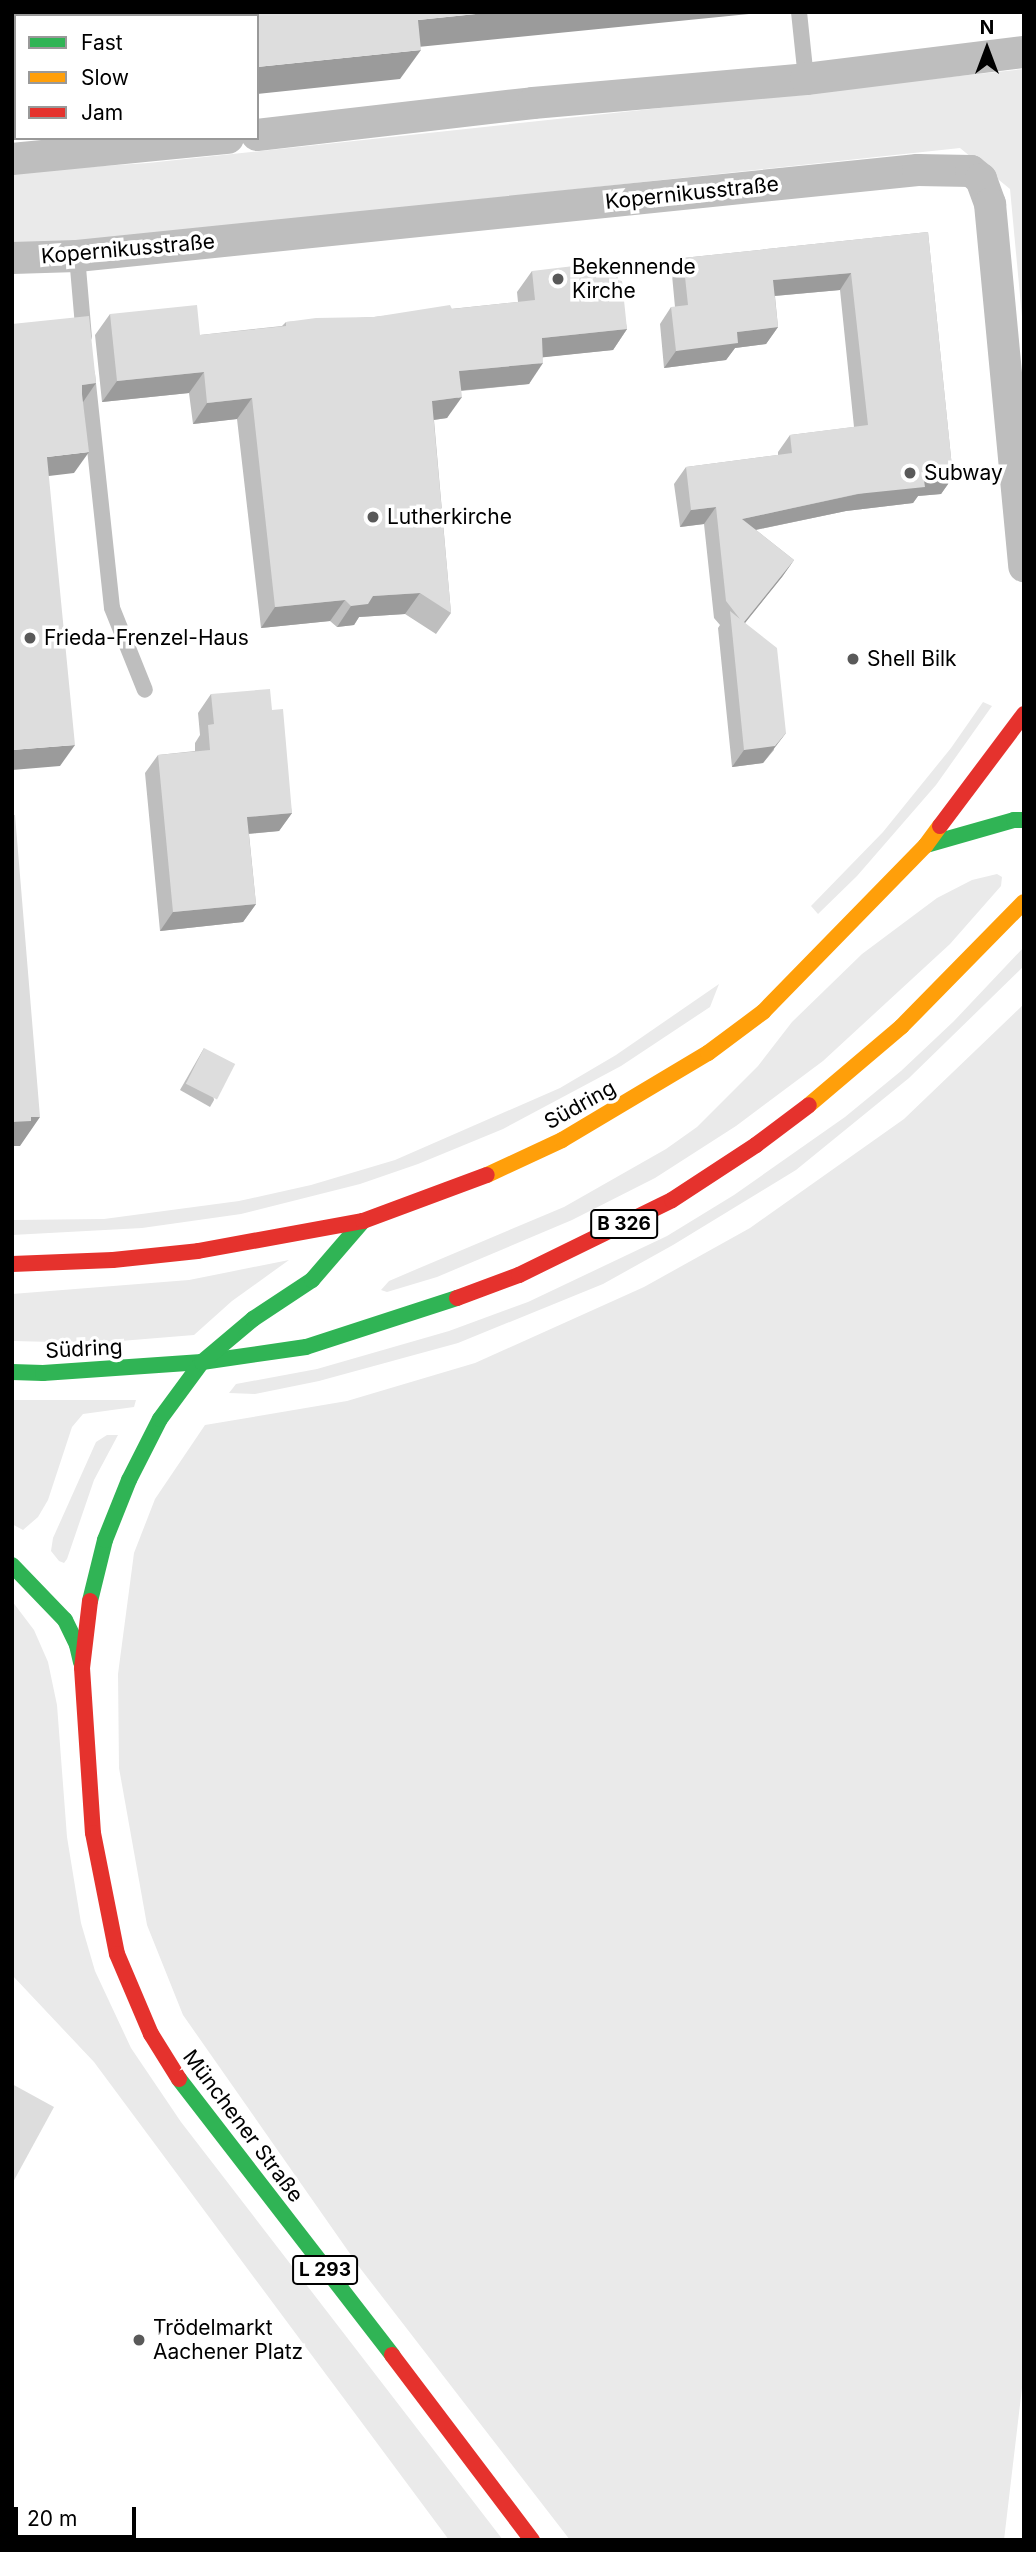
<!DOCTYPE html>
<meta charset="utf-8">
<style>
body{margin:0}
#map{position:relative;width:1036px;height:2552px;overflow:hidden;background:#fff;font-family:Inter,sans-serif}
div>[style]{position:absolute}
[style*='--x']{left:calc(var(--x)*1px);top:calc(var(--y)*1px);width:calc(var(--w)*1px);rotate:calc(var(--a)*1deg)}
.green>*{inset:0;background:#eaeaea}
.lane>*{height:16px;margin:-8px;padding:0 8px;transform-origin:8px;border-radius:8px;background:#bebebe}
.street>*{height:32px;margin:-16px;padding:0 16px;transform-origin:16px;border-radius:16px;background:#bebebe}
.fast>*{height:16px;margin:-8px;padding:0 8px;transform-origin:8px;border-radius:8px;background:#30b455}
.slow>*{height:16px;margin:-8px;padding:0 8px;transform-origin:8px;border-radius:8px;background:#ff9f0a}
.jam>*{height:16px;margin:-8px;padding:0 8px;transform-origin:8px;border-radius:8px;background:#e5322d}
.wall>*{inset:0;background:#bebebe}
.shaded-wall>*{inset:0;background:#9b9b9b;transform-origin:0 0}
.building>*{inset:0;background:#ddd;transform-origin:0 0}
.dots>*{width:19px;height:19px;translate:-50% -50%;box-sizing:border-box;border:4px solid #fff;border-radius:50%}
span{translate:-50% -50%;white-space:nowrap;text-align:center;line-height:1.15;-webkit-text-stroke:7px #fff;paint-order:stroke}
.shield-label span{padding:2px 5px;background:#fff;border:2px solid;border-radius:5px;-webkit-text-stroke-width:0}
.shield-label{font-size:19px;color:#000;font-weight:700}
.street-label{font-size:21px;color:#000}
.poi-label{font-size:21px;color:#000}
.left{translate:0 -50%;text-align:left}
.frame{position:absolute;inset:0;border:14px solid #000;pointer-events:none}
.legend{position:absolute;left:14px;top:14px;width:245px;height:126px;box-sizing:border-box;background:#fff;border:2px solid #999;margin:0;padding:9px 12px;list-style:none;font-size:21px;color:#000}
.legend li{display:flex;align-items:center;gap:14px;height:35px}
.legend b{width:35px;border:2px solid #999}
.north{position:absolute;left:952px;top:14px;width:70px;height:70px;-webkit-text-stroke:5px #fff;paint-order:stroke;rotate:0deg;font-size:19px;font-weight:700;line-height:28px;text-align:center;color:#000}
.north::after{content:'';display:block;margin:auto;width:24px;height:32px;background:#000;clip-path:polygon(50% 0,100% 100%,50% 72%,0 100%)}
.scale{position:absolute;left:14px;top:2507px;width:122px;height:32px;box-sizing:border-box;border:4px solid #000;border-top:0;padding-left:9px;font-size:21px;line-height:24px;white-space:nowrap;color:#000;-webkit-text-stroke:5px #fff;paint-order:stroke}
</style>
<div id="map">
<div class="green">
<i style="clip-path:polygon(1024px 69px,1024px 338px,1010px 189px,960px 148px,74px 243px,12px 246px,12px 172px,148px 163px)"></i>
<i style="clip-path:polygon(983px 702px,992px 706px,936px 785px,857px 876px,818px 914px,811px 906px,883px 832px,951px 748px)"></i>
<i style="clip-path:polygon(997px 874px,1002px 877px,1001px 886px,950px 944px,823px 1061px,736px 1126px,655px 1178px,572px 1220px,437px 1277px,387px 1292px,381px 1290px,389px 1281px,417px 1269px,564px 1207px,666px 1149px,697px 1127px,758px 1066px,792px 1022px,862px 954px,937px 898px,972px 880px)"></i>
<i style="clip-path:polygon(1024px 947px,1024px 966px,909px 1078px,796px 1170px,673px 1245px,603px 1284px,458px 1343px,319px 1381px,255px 1394px,229px 1393px,236px 1384px,317px 1369px,449px 1331px,528px 1302px,667px 1236px,734px 1195px,845px 1117px,901px 1071px,954px 1021px)"></i>
<i style="clip-path:polygon(719px 984px,710px 1007px,621px 1066px,503px 1129px,418px 1164px,360px 1184px,241px 1214px,142px 1228px,12px 1235px,12px 1220px,104px 1219px,239px 1201px,311px 1185px,395px 1160px,560px 1088px,616px 1055px)"></i>
<i style="clip-path:polygon(1024px 1004px,1024px 2371px,1004px 2540px,570px 2540px,360px 2268px,183px 2015px,147px 1925px,119px 1768px,118px 1674px,134px 1553px,155px 1499px,205px 1425px,347px 1401px,475px 1363px,644px 1287px,750px 1228px,904px 1119px)"></i>
<i style="clip-path:polygon(289px 1260px,232px 1301px,194px 1335px,96px 1343px,12px 1341px,12px 1294px,189px 1280px)"></i>
<i style="clip-path:polygon(12px 1400px,136px 1400px,134px 1407px,83px 1414px,72px 1427px,48px 1500px,38px 1517px,23px 1530px,12px 1524px)"></i>
<i style="clip-path:polygon(107px 1435px,118px 1435px,94px 1480px,67px 1559px,64px 1563px,59px 1561px,51px 1551px,53px 1538px,96px 1442px)"></i>
<i style="clip-path:polygon(12px 1601px,34px 1630px,48px 1662px,57px 1705px,67px 1837px,81px 1923px,95px 1971px,131px 2048px,181px 2122px,503px 2540px,449px 2540px,94px 2062px,12px 1975px)"></i>
</div>
<div class="lane">
<i style="--x:799;--y:12;--w:67;--a:84"></i>
<i style="--x:77;--y:256;--w:81;--a:85.1"></i>
<i style="--x:87;--y:374;--w:235;--a:83.9"></i>
<i style="--x:112;--y:608;--w:88;--a:68.1"></i>
</div>
<div class="street">
<i style="--x:257;--y:135;--w:278;--a:-6.6"></i>
<i style="--x:533;--y:103;--w:274;--a:-5"></i>
<i style="--x:806;--y:79;--w:220;--a:-7.1"></i>
<i style="--x:12;--y:159;--w:217;--a:-5.6"></i>
<i style="--x:12;--y:258;--w:65;--a:-1.8"></i>
<i style="--x:77;--y:256;--w:845;--a:-5.84"></i>
<i style="--x:918;--y:170;--w:53;--a:1.1"></i>
<i style="--x:971;--y:171;--w:13;--a:39"></i>
<i style="--x:981;--y:179;--w:27;--a:70"></i>
<i style="--x:990;--y:204;--w:364;--a:84.6"></i>
</div>
<div class="fast">
<i style="--x:926;--y:845;--w:91;--a:-15.9"></i>
<i style="--x:1014;--y:820;--w:10;--a:0"></i>
<i style="--x:12;--y:1372;--w:31;--a:2"></i>
<i style="--x:43;--y:1373;--w:159;--a:-4"></i>
<i style="--x:202;--y:1362;--w:105;--a:-8.2"></i>
<i style="--x:306;--y:1347;--w:159;--a:-18"></i>
<i style="--x:12;--y:1565;--w:76;--a:46.1"></i>
<i style="--x:65;--y:1620;--w:28;--a:64"></i>
<i style="--x:77;--y:1645;--w:18;--a:77"></i>
<i style="--x:90;--y:1601;--w:63;--a:-76.2"></i>
<i style="--x:105;--y:1540;--w:65;--a:-68.2"></i>
<i style="--x:129;--y:1480;--w:68;--a:-63.1"></i>
<i style="--x:160;--y:1419;--w:71;--a:-53.6"></i>
<i style="--x:202;--y:1362;--w:67;--a:-40.1"></i>
<i style="--x:253;--y:1319;--w:71;--a:-33.5"></i>
<i style="--x:312;--y:1280;--w:78;--a:-49.2"></i>
<i style="--x:179;--y:2079;--w:349;--a:52.3"></i>
</div>
<div class="slow">
<i style="--x:809;--y:1105;--w:121;--a:-40.3"></i>
<i style="--x:901;--y:1027;--w:175;--a:-45.5"></i>
<i style="--x:487;--y:1175;--w:83;--a:-25"></i>
<i style="--x:562;--y:1140;--w:170;--a:-30.8"></i>
<i style="--x:708;--y:1053;--w:69;--a:-36.7"></i>
<i style="--x:763;--y:1012;--w:233;--a:-45.7"></i>
<i style="--x:926;--y:845;--w:24;--a:-54"></i>
</div>
<div class="jam">
<i style="--x:940;--y:826;--w:140;--a:-53.1"></i>
<i style="--x:12;--y:1264;--w:101;--a:-2.3"></i>
<i style="--x:113;--y:1260;--w:85;--a:-6"></i>
<i style="--x:198;--y:1251;--w:168;--a:-10.3"></i>
<i style="--x:363;--y:1221;--w:132;--a:-20.4"></i>
<i style="--x:457;--y:1298;--w:66;--a:-20.4"></i>
<i style="--x:519;--y:1275;--w:170;--a:-26.1"></i>
<i style="--x:672;--y:1200;--w:100;--a:-33.2"></i>
<i style="--x:756;--y:1145;--w:66;--a:-37"></i>
<i style="--x:90;--y:1601;--w:67;--a:96.8"></i>
<i style="--x:82;--y:1668;--w:165;--a:86.2"></i>
<i style="--x:93;--y:1833;--w:123;--a:78.8"></i>
<i style="--x:117;--y:1954;--w:87;--a:67"></i>
<i style="--x:151;--y:2034;--w:53;--a:58.1"></i>
<i style="--x:392;--y:2355;--w:232;--a:52.9"></i>
</div>
<div class="wall">
<i style="clip-path:polygon(928px 232px,953px 477px,941px 494px,918px 496px,913px 503px,846px 511px,756px 530px,794px 560px,782px 577px,745px 623px,774px 750px,763px 763px,732px 767px,718px 628px,720px 625px,714px 618px,704px 524px,680px 527px,674px 484px,686px 467px,778px 455px,778px 452px,790px 435px,854px 427px,840px 290px,775px 296px,778px 327px,766px 344px,735px 348px,726px 360px,664px 368px,660px 324px,671px 307px,675px 307px,672px 275px,683px 258px)"></i>
<i style="clip-path:polygon(532px 271px,618px 280px,627px 329px,613px 350px,543px 357px,529px 384px,461px 391px,447px 418px,434px 420px,451px 613px,436px 634px,405px 614px,359px 617px,354px 625px,337px 627px,330px 621px,261px 628px,237px 419px,193px 424px,189px 393px,102px 402px,95px 335px,110px 314px,200px 335px,282px 326px,286px 322px,374px 317px,518px 302px,517px 292px)"></i>
<i style="clip-path:polygon(211px 694px,272px 710px,292px 813px,279px 831px,249px 834px,256px 904px,243px 922px,160px 931px,145px 773px,158px 755px,195px 751px,195px 743px,200px 735px,198px 713px)"></i>
<i style="clip-path:polygon(204px 1048px,214px 1100px,210px 1107px,180px 1090px)"></i>
</div>
<div class="shaded-wall">
<i style="clip-path:polygon(495px 12px,770px 12px,398px 49px,418px 20px)"></i>
<i style="clip-path:polygon(421px 50px,400px 79px,257px 94px,257px 67px)"></i>
<i style="left:12px;top:92px;width:4px;height:27px"></i>
<i style="clip-path:polygon(851px 273px,840px 290px,761px 297px,773px 280px)"></i>
<i style="clip-path:polygon(778px 327px,766px 344px,735px 348px,726px 360px,664px 368px,676px 351px,737px 332px)"></i>
<i style="clip-path:polygon(627px 329px,613px 350px,527px 359px,542px 338px)"></i>
<i style="clip-path:polygon(543px 363px,529px 384px,445px 392px,459px 371px)"></i>
<i style="clip-path:polygon(204px 372px,189px 393px,102px 402px,117px 381px)"></i>
<i style="clip-path:polygon(96px 383px,81px 405px,82px 385px)"></i>
<i style="clip-path:polygon(462px 397px,447px 418px,418px 422px,432px 401px)"></i>
<i style="clip-path:polygon(252px 398px,237px 419px,193px 424px,207px 403px)"></i>
<i style="clip-path:polygon(89px 452px,74px 473px,32px 478px,47px 457px)"></i>
<i style="clip-path:polygon(953px 477px,941px 494px,918px 496px,913px 503px,846px 511px,730px 535px,742px 519px,924px 480px)"></i>
<i style="clip-path:polygon(716px 507px,704px 524px,680px 527px,691px 510px)"></i>
<i style="clip-path:polygon(794px 560px,782px 577px,732px 639px,744px 622px)"></i>
<i style="clip-path:polygon(420px 593px,405px 614px,359px 617px,354px 625px,337px 627px,351px 606px,373px 596px)"></i>
<i style="clip-path:polygon(345px 600px,330px 621px,261px 628px,275px 607px)"></i>
<i style="clip-path:polygon(786px 733px,763px 763px,732px 767px,744px 750px)"></i>
<i style="clip-path:polygon(75px 745px,60px 766px,12px 770px,12px 750px)"></i>
<i style="clip-path:polygon(292px 813px,279px 831px,234px 835px,247px 817px)"></i>
<i style="clip-path:polygon(256px 904px,243px 922px,160px 931px,173px 912px)"></i>
<i style="clip-path:polygon(31px 1117px,40px 1117px,20px 1146px,13px 1146px,12px 1148px,12px 1122px)"></i>
</div>
<div class="building">
<i style="clip-path:polygon(12px 12px,495px 12px,418px 20px,421px 50px,257px 67px,257px 16px,16px 16px,15px 92px,12px 92px)"></i>
<i style="clip-path:polygon(928px 232px,953px 477px,924px 480px,925px 487px,857px 494px,742px 519px,794px 560px,744px 622px,777px 648px,786px 733px,775px 746px,744px 750px,730px 611px,740px 619px,726px 601px,716px 507px,691px 510px,686px 467px,792px 453px,790px 435px,868px 425px,851px 273px,773px 280px,778px 327px,737px 332px,738px 343px,676px 351px,671px 307px,688px 305px,683px 258px)"></i>
<i style="clip-path:polygon(616px 261px,618px 280px,622px 281px,627px 329px,542px 338px,543px 363px,459px 371px,462px 397px,432px 401px,451px 613px,420px 593px,373px 596px,368px 604px,351px 606px,345px 600px,275px 607px,252px 398px,207px 403px,204px 372px,117px 381px,110px 314px,197px 305px,200px 335px,286px 326px,286px 322px,316px 318px,374px 317px,450px 305px,452px 309px,535px 300px,532px 271px)"></i>
<i style="clip-path:polygon(89px 316px,96px 383px,82px 385px,82px 394px,89px 452px,47px 457px,75px 745px,12px 750px,12px 324px)"></i>
<i style="clip-path:polygon(270px 689px,272px 710px,283px 709px,292px 813px,247px 817px,256px 904px,173px 912px,158px 755px,210px 750px,208px 725px,214px 724px,211px 694px)"></i>
<i style="clip-path:polygon(12px 815px,15px 815px,40px 1117px,31px 1117px,31px 1121px,12px 1122px)"></i>
<i style="left:204px;top:1048px;width:35px;height:40px;rotate:27deg"></i>
<i style="clip-path:polygon(12px 2084px,54px 2107px,12px 2184px)"></i>
</div>
<div class="dots">
<i style="left:558px;top:279px;background:#595959"></i>
<i style="left:910px;top:473px;background:#595959"></i>
<i style="left:373px;top:517px;background:#595959"></i>
<i style="left:30px;top:638px;background:#595959"></i>
<i style="left:853px;top:659px;background:#595959"></i>
<i style="left:139px;top:2340px;background:#595959"></i>
</div>
<div class="shield-label">
<span style="left:624px;top:1224px">B 326</span>
<span style="left:325px;top:2270px">L 293</span>
</div>
<div class="street-label">
<span style="left:692px;top:193px;rotate:-6deg">Kopernikusstraße</span>
<span style="left:128px;top:249px;rotate:-5deg">Kopernikusstraße</span>
<span style="left:580px;top:1105px;rotate:-29deg">Südring</span>
<span style="left:84px;top:1349px;rotate:-3deg">Südring</span>
<span style="left:243px;top:2126px;rotate:53deg">Münchener Straße</span>
</div>
<div class="poi-label">
<span class="left" style="left:572px;top:279px">Bekennende<br>Kirche</span>
<span class="left" style="left:924px;top:473px">Subway</span>
<span class="left" style="left:387px;top:517px">Lutherkirche</span>
<span class="left" style="left:44px;top:638px">Frieda-Frenzel-Haus</span>
<span class="left" style="left:867px;top:659px">Shell Bilk</span>
<span class="left" style="left:153px;top:2340px">Trödelmarkt<br>Aachener Platz</span>
</div>
<div class="frame"></div>
<ul class="legend">
<li><b style="height:9px;background:#30b455"></b>Fast</li>
<li><b style="height:9px;background:#ff9f0a"></b>Slow</li>
<li><b style="height:9px;background:#e5322d"></b>Jam</li>
</ul>
<div class="north">N</div>
<div class="scale">20 m</div>
</div>
